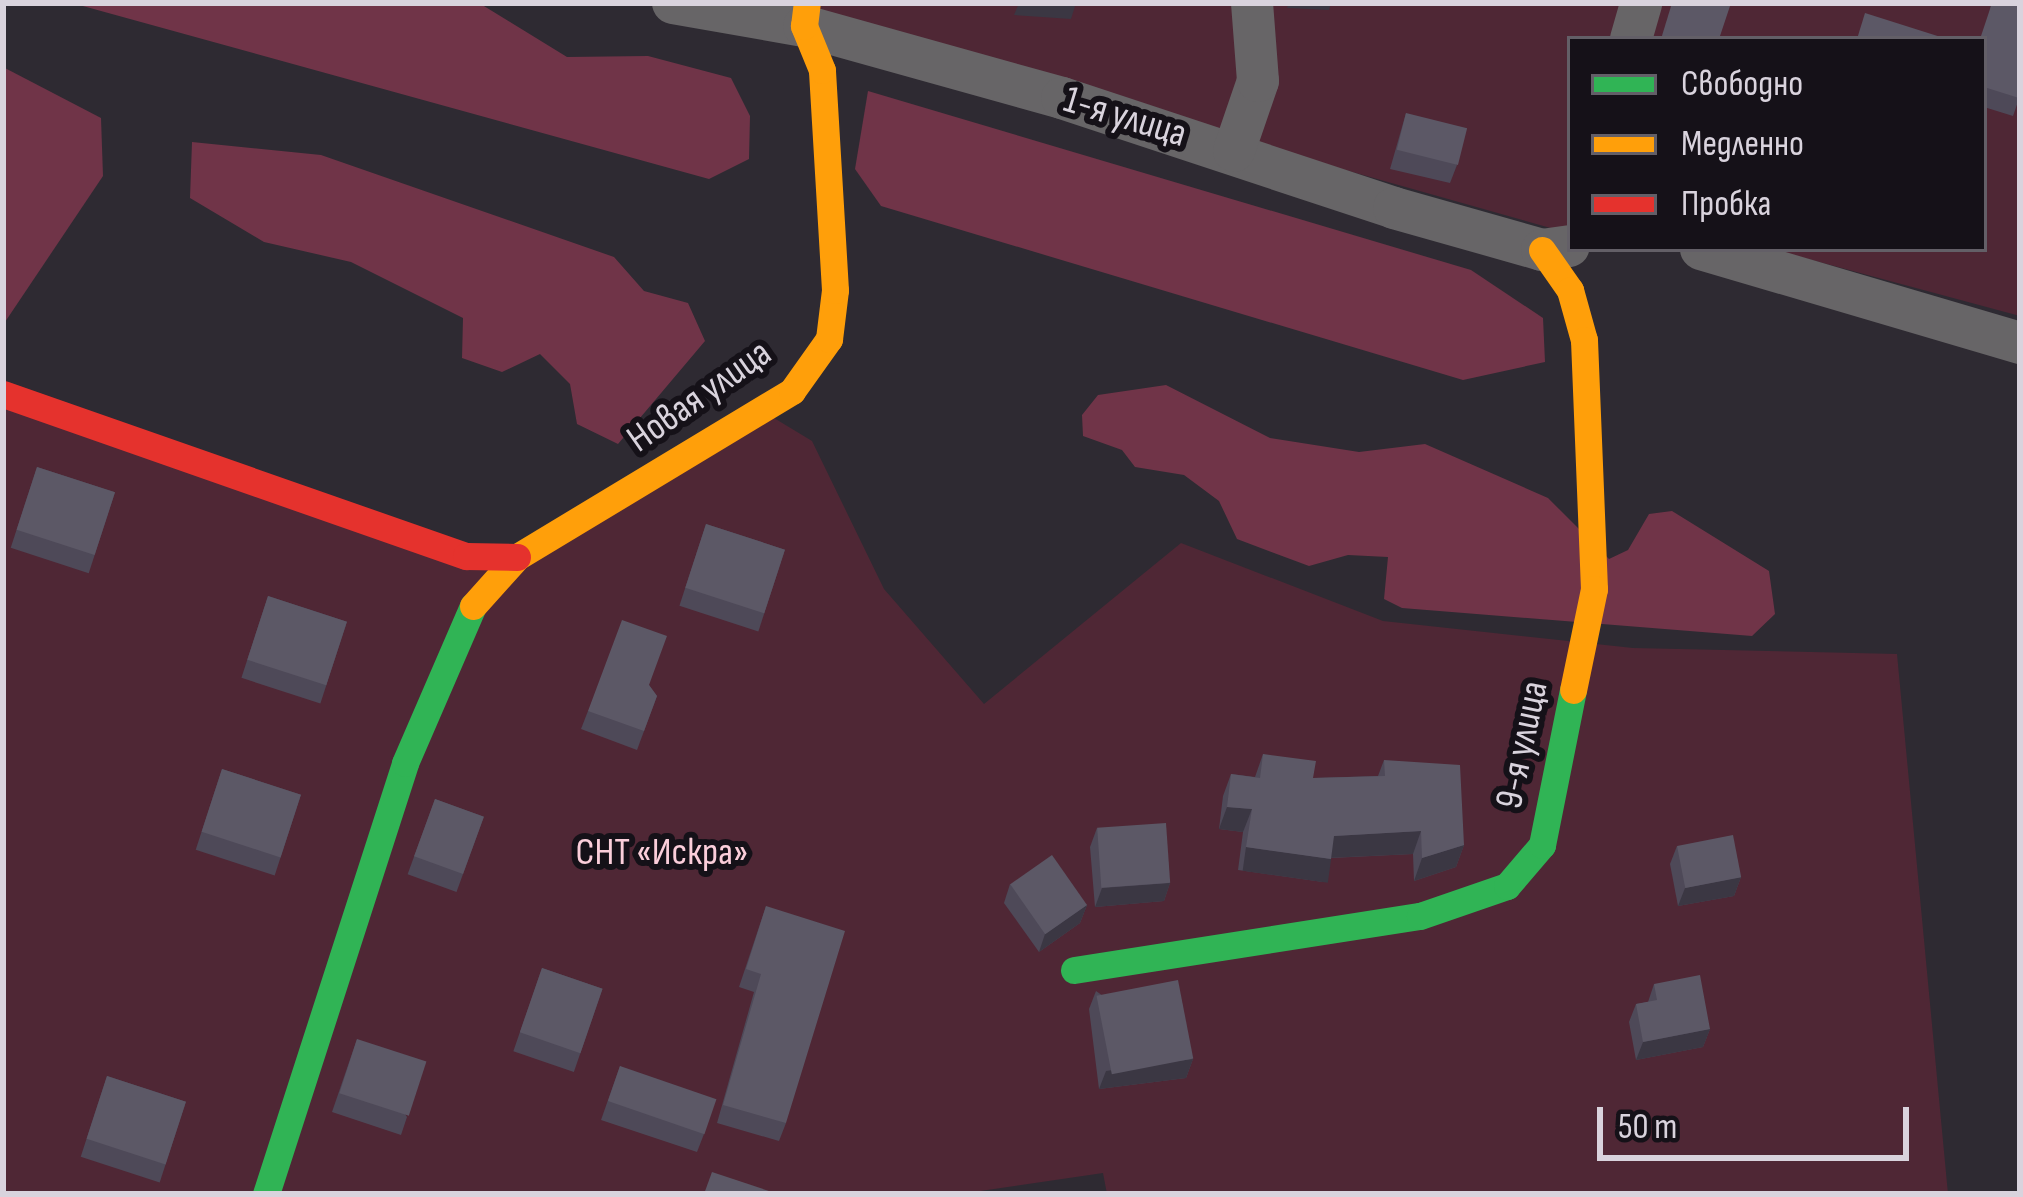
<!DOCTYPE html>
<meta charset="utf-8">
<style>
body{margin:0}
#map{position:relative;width:2023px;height:1197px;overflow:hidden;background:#2e2a32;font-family:"Sofia Sans Condensed",sans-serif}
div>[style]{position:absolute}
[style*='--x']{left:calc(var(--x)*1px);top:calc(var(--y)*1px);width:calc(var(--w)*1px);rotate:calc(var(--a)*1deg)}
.green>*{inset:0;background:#4f2735}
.forest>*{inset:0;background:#703448}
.street>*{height:42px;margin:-21px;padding:0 21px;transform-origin:21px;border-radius:21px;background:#676567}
.fast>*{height:27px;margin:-13.5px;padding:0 13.5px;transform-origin:13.5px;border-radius:13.5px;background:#30b455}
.slow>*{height:27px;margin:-13.5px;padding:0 13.5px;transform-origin:13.5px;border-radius:13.5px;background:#ff9f0a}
.jam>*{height:27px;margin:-13.5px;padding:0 13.5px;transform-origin:13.5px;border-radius:13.5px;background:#e5322d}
.wall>*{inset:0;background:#4e4958;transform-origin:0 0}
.shaded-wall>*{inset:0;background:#3b3743;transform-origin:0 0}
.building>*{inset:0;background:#5c5866;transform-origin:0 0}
span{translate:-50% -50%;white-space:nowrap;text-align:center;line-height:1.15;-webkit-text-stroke:12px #151118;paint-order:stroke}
.street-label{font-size:39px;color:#d9d3dd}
.park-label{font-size:39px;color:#fbceda}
.frame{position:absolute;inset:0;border:6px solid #d9d3dd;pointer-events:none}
.legend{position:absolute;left:1567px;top:36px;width:420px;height:216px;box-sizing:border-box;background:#151118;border:3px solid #635f67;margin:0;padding:15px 21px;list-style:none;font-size:36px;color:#d9d3dd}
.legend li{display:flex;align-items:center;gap:24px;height:60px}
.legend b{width:60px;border:3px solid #635f67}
.scale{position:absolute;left:1597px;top:1107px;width:312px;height:54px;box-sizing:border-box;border:6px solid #d9d3dd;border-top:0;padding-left:15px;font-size:36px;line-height:42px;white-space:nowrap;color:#d9d3dd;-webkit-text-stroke:9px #151118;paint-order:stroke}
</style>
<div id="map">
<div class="green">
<i style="clip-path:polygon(754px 3px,2020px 3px,2020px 316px,1771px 249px,1984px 249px,1984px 39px,1570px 39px,1570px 228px,1554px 229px)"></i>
<i style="clip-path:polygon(3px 380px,495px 557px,749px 403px,812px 441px,884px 589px,984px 704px,1181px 543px,1383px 621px,1633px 648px,1897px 654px,1948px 1194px,1107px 1194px,1103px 1173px,960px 1194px,3px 1194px)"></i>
</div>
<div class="forest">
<i style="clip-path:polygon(72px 3px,479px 3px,567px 57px,648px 56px,731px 78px,750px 116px,749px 159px,709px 179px)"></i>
<i style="clip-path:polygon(3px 67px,101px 118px,103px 176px,3px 325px)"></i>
<i style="clip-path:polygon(868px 91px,1471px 270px,1543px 318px,1545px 362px,1463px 380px,881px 206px,855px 169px)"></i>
<i style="clip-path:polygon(192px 142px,321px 155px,614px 257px,644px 291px,688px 303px,705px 341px,618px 444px,577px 424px,570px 384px,540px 354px,502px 372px,462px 358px,463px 318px,351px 262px,264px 242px,190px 198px)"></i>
<i style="clip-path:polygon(1166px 385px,1270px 438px,1359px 452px,1425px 444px,1548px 498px,1609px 559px,1628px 550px,1649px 514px,1672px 511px,1769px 571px,1775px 614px,1752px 636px,1402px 608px,1384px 599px,1388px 557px,1348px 555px,1309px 566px,1237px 539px,1219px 501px,1184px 475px,1135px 467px,1122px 450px,1083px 436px,1082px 415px,1098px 395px)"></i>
</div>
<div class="street">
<i style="--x:673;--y:3;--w:133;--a:10"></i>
<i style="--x:804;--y:26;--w:268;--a:15.6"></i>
<i style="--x:1062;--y:98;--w:350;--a:18.3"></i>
<i style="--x:1394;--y:208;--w:154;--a:15.8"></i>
<i style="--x:1542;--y:250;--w:27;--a:-8"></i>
<i style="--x:1631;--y:39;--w:37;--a:-74"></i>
<i style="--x:1234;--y:151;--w:74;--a:-71.1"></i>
<i style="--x:1258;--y:81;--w:78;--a:-94.4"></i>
<i style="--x:1701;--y:249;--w:333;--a:16.4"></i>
</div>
<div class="fast">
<i style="--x:1074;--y:970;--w:350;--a:-8.9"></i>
<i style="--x:1420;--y:916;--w:92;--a:-19"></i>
<i style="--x:1507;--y:886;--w:54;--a:-49.5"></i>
<i style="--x:1542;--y:845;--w:158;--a:-78.7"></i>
<i style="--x:266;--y:1194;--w:453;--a:-72.1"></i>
<i style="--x:405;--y:763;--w:171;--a:-66.6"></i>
</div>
<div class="slow">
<i style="--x:1542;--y:250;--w:49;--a:55"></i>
<i style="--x:1570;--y:290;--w:52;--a:74.4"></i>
<i style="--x:1584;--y:340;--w:249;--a:87.7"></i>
<i style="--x:1594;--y:589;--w:103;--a:101.7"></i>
<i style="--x:473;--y:606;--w:66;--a:-48.1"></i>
<i style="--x:517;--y:557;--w:321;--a:-31.1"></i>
<i style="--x:792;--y:391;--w:64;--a:-54.6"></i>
<i style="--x:829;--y:339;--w:49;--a:-83"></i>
<i style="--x:835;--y:290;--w:220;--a:-93.4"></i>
<i style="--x:822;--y:70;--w:48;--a:-112.2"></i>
<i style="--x:804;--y:26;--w:23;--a:-83"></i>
</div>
<div class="jam">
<i style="--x:3;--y:394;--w:491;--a:19.3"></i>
<i style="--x:466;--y:556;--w:51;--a:1.1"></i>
</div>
<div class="wall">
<i style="clip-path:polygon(1986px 3px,2020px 3px,2020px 96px,2013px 116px,1984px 107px,1984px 39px,1991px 5px)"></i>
<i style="clip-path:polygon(1406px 113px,1457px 165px,1450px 183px,1390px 169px)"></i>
<i style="left:37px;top:467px;width:82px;height:85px;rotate:18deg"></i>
<i style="left:706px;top:524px;width:83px;height:86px;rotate:18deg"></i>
<i style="left:268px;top:596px;width:83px;height:86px;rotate:18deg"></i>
<i style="clip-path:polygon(649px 685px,657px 696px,637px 750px,581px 729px,588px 711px)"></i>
<i style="clip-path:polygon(1263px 754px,1313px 778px,1378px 776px,1384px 760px,1464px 845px,1456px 867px,1414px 881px,1413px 854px,1331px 858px,1323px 882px,1238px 870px,1243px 832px,1219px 829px,1223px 796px,1231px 774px,1255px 777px)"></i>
<i style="left:222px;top:769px;width:83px;height:85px;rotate:18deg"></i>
<i style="left:435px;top:799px;width:52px;height:80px;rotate:20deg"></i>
<i style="clip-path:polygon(1097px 828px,1170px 883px,1164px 901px,1095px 907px,1090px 847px)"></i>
<i style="clip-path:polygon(1677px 846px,1741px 877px,1734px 896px,1678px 906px,1670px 864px)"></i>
<i style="clip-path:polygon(1010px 884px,1087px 905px,1080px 923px,1039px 952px,1004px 903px)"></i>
<i style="clip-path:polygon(766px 906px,786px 1123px,779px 1141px,717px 1123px,754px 992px,739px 987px)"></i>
<i style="left:542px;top:968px;width:64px;height:88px;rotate:19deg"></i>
<i style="clip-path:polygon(1654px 984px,1710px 1029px,1703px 1047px,1636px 1060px,1629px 1022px,1636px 1004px,1648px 1002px)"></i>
<i style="clip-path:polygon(1096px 991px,1193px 1059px,1186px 1078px,1099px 1089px,1089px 1009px)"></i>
<i style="clip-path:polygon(357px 1039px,407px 1117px,401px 1135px,332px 1112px)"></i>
<i style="clip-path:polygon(620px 1066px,704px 1134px,697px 1152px,601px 1120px)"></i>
<i style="left:107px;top:1076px;width:83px;height:85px;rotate:18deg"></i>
</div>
<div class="shaded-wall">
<i style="clip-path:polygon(1019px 3px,1076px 3px,1071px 19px,1014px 15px)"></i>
<i style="clip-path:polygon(1289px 3px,1331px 3px,1329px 10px,1287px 8px)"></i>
<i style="clip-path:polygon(1227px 807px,1252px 809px,1243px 832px,1219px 829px)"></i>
<i style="clip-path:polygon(1421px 831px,1413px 854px,1326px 858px,1334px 836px)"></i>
<i style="clip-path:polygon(1464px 845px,1456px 867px,1414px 881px,1422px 858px)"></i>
<i style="left:1246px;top:847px;width:86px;height:24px;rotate:8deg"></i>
<i style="clip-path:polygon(1741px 877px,1734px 896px,1678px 906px,1685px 888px)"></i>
<i style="clip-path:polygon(1170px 883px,1164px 901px,1095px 907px,1102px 888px)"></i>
<i style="clip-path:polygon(1087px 905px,1080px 923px,1039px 952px,1045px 934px)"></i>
<i style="clip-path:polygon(1710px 1029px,1703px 1047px,1636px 1060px,1643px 1042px)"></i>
<i style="clip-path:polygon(1193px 1059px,1186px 1078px,1099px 1089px,1106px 1071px)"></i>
</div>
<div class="building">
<i style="clip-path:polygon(1672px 3px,1731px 3px,1719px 39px,1661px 39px)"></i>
<i style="clip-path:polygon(1992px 3px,2020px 3px,2019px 98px,1984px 87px,1984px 39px,1980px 39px)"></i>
<i style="clip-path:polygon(1865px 13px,1947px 39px,1857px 39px)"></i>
<i style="left:1406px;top:113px;width:63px;height:38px;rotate:14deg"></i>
<i style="left:37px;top:467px;width:82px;height:66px;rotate:18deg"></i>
<i style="left:706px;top:524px;width:83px;height:67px;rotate:18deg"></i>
<i style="left:268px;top:596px;width:83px;height:67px;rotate:18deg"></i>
<i style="clip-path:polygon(622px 620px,667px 636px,649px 685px,657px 696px,644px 731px,588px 711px)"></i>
<i style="clip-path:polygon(1263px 754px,1316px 761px,1313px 778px,1385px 776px,1384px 760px,1460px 765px,1464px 845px,1422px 858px,1421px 831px,1334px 836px,1331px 859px,1246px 847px,1252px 809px,1227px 807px,1231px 774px,1260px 778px)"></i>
<i style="left:222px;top:769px;width:83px;height:66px;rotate:18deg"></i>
<i style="left:435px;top:799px;width:52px;height:61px;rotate:20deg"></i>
<i style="left:1166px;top:823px;width:60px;height:69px;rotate:86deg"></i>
<i style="left:1733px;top:835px;width:43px;height:57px;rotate:79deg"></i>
<i style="left:1052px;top:855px;width:61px;height:51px;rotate:55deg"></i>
<i style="clip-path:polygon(766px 906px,845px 931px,786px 1123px,723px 1105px,761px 974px,746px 969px)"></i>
<i style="left:542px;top:968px;width:64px;height:68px;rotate:19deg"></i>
<i style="clip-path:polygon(1700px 975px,1710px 1029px,1643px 1042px,1636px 1004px,1657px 1000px,1654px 984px)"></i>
<i style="left:1178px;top:980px;width:80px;height:83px;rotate:79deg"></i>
<i style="left:357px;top:1039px;width:73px;height:57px;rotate:18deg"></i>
<i style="left:620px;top:1066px;width:102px;height:37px;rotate:19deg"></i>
<i style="left:107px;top:1076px;width:83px;height:66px;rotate:18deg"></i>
<i style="clip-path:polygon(712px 1172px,778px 1194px,704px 1194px)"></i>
</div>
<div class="street-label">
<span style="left:1125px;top:118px;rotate:17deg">1-я улица</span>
<span style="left:700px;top:397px;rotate:-35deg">Новая улица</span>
<span style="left:1523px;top:745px;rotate:-78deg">9-я улица</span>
</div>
<div class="park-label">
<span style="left:662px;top:853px">СНТ «Искра»</span>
</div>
<div class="frame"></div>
<ul class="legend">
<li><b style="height:15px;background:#30b455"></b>Свободно</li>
<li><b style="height:15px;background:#ff9f0a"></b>Медленно</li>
<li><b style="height:15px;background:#e5322d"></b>Пробка</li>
</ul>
<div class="scale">50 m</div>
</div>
